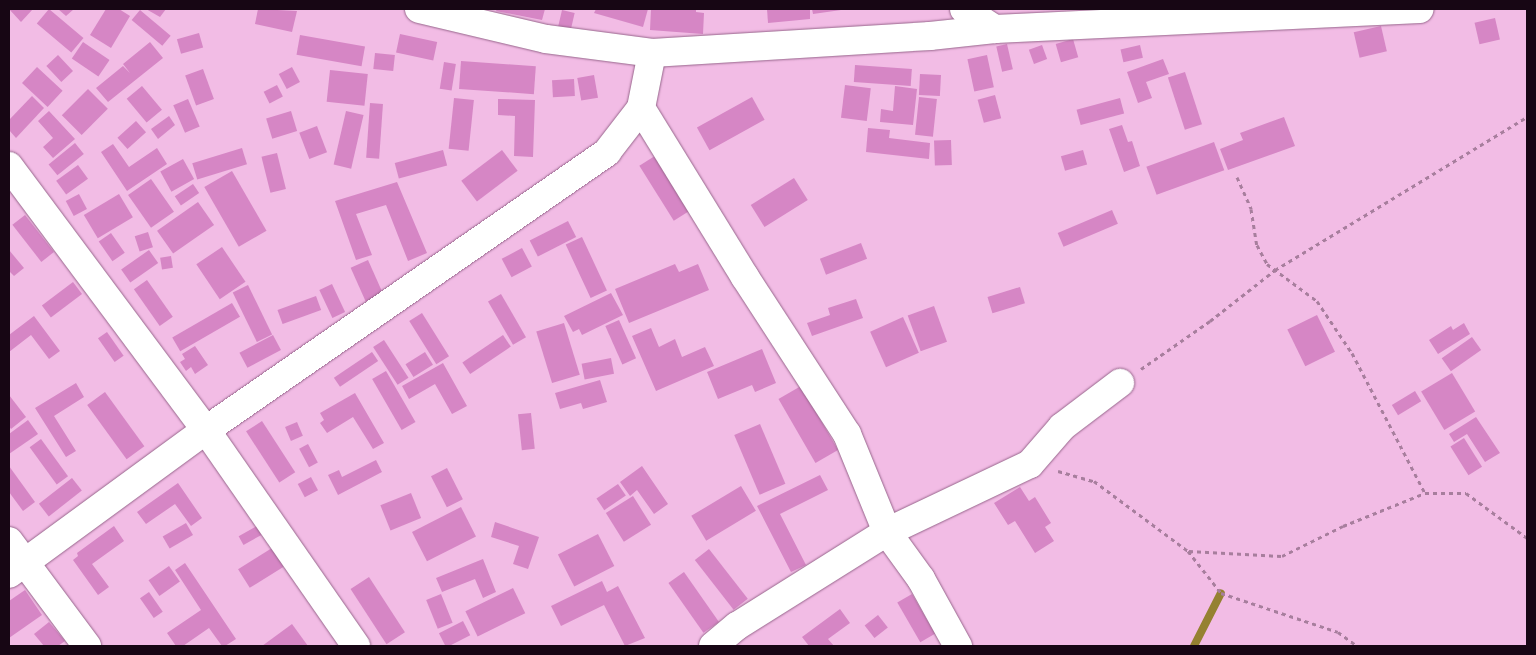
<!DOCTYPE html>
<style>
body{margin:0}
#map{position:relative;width:1536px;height:655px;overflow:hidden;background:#f2bce5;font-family:"Nunito Sans",sans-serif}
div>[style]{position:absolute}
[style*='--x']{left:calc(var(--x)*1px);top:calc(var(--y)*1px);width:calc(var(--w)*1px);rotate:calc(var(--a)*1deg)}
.stream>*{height:8px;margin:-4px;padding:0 4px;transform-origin:4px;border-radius:4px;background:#958131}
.building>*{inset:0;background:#d686c5;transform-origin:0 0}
.path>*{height:3px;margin-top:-1.5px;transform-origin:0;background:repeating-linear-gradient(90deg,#a77e9d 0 4px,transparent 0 8px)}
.roads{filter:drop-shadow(0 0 1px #97668c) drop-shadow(0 0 1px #97668c)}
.minor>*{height:28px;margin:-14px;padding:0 14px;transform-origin:14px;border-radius:14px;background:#fff}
span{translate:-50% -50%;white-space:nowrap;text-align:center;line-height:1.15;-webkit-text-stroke:5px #f2bce5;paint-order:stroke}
.frame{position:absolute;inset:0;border:10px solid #170614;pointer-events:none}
</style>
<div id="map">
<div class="stream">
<i style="--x:1194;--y:646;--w:59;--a:-63"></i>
</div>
<div class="building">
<i style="clip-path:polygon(9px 9px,33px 9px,21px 22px)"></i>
<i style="left:49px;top:9px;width:45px;height:19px;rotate:40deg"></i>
<i style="clip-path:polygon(58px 9px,74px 9px,66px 16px)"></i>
<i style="clip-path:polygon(106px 9px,119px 9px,130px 16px,111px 48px,90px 35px)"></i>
<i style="clip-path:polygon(146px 9px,166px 9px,160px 17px)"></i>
<i style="clip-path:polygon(258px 9px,297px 11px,292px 32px,255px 24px)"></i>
<i style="clip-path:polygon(497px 9px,545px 9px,542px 20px,496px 11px)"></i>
<i style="clip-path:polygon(596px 9px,648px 9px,643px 27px,594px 13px)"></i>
<i style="clip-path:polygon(651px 9px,696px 9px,696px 12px,704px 13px,703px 34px,650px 30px)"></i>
<i style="clip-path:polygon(767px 9px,810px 9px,810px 19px,768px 23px)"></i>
<i style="clip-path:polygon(812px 9px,841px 9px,841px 10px,813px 14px)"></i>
<i style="left:140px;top:10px;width:40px;height:13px;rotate:40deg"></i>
<i style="left:562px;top:10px;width:13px;height:17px;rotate:13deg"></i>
<i style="left:1495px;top:18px;width:22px;height:21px;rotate:77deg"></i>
<i style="left:1381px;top:26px;width:26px;height:28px;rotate:77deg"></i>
<i style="left:199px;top:33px;width:15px;height:23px;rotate:74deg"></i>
<i style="left:400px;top:34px;width:38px;height:19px;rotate:12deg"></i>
<i style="left:300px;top:35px;width:66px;height:20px;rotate:10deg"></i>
<i style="left:1073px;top:39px;width:19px;height:18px;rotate:74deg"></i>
<i style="left:83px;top:42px;width:32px;height:20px;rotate:34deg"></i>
<i style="clip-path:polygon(150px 42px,163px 58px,108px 102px,96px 88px,123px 66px,130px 73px,123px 64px)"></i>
<i style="left:1007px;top:44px;width:26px;height:11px;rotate:77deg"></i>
<i style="left:1042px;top:45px;width:15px;height:14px;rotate:70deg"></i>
<i style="left:1140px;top:45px;width:13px;height:20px;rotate:77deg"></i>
<i style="left:375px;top:53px;width:20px;height:16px;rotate:6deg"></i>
<i style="left:58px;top:55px;width:22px;height:16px;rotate:47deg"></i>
<i style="left:987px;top:55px;width:33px;height:20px;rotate:78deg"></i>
<i style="clip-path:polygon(1163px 59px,1169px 74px,1146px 82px,1152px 98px,1138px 103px,1127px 72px)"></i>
<i style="left:461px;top:61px;width:75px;height:28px;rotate:4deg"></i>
<i style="left:444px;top:62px;width:12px;height:27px;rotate:9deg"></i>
<i style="left:855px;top:65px;width:57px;height:17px;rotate:4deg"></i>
<i style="left:37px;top:67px;width:35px;height:22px;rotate:43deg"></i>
<i style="left:292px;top:67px;width:17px;height:15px;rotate:62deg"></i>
<i style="left:203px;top:69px;width:32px;height:19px;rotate:70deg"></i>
<i style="left:330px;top:70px;width:38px;height:32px;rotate:6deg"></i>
<i style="left:1185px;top:72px;width:55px;height:18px;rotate:72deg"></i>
<i style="left:920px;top:74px;width:21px;height:21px;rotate:3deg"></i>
<i style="left:594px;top:75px;width:23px;height:17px;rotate:80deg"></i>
<i style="left:574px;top:79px;width:17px;height:22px;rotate:87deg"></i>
<i style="left:277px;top:85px;width:13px;height:15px;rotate:63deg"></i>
<i style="left:845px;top:85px;width:26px;height:33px;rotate:7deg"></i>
<i style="left:142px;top:86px;width:31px;height:20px;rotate:50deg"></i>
<i style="clip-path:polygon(895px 86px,917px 89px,913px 125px,880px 122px,881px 109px,893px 111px)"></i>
<i style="left:88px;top:89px;width:28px;height:37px;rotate:45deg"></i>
<i style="left:995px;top:95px;width:24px;height:18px;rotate:75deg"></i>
<i style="clip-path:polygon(32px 96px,44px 108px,16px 138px,9px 130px,9px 120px)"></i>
<i style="left:752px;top:97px;width:26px;height:63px;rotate:61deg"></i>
<i style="left:919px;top:97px;width:18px;height:38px;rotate:6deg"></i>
<i style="left:454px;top:98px;width:20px;height:51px;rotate:6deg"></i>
<i style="left:1120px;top:98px;width:16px;height:45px;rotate:75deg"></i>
<i style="left:188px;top:99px;width:30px;height:16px;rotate:67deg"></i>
<i style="clip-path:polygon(498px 99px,535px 100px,533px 157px,514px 156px,515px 116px,498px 115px)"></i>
<i style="left:370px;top:103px;width:13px;height:55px;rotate:4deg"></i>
<i style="clip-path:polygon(49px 111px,75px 139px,53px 158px,43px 147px,53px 138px,38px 121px)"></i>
<i style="left:291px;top:111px;width:21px;height:26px;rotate:73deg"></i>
<i style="left:346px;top:111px;width:18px;height:55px;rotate:13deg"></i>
<i style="clip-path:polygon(169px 116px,175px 125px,158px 139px,151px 129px)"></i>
<i style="clip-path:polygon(1284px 117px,1295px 146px,1228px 170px,1220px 149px,1243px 140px,1240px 133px)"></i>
<i style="left:136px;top:121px;width:15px;height:25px;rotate:48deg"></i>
<i style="clip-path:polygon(1122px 125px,1128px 142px,1132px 141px,1140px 166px,1124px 172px,1109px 129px)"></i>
<i style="left:317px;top:126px;width:28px;height:19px;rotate:69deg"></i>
<i style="clip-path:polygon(868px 128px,890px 130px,889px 138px,930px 143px,929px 159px,866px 152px)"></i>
<i style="left:951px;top:140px;width:25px;height:17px;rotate:88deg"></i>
<i style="left:1214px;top:142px;width:30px;height:72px;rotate:70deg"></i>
<i style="left:75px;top:143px;width:14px;height:34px;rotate:51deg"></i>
<i style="clip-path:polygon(113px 144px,129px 167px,157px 148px,167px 164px,127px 191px,101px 152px)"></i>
<i style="left:242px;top:148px;width:17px;height:52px;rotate:73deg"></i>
<i style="left:443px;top:150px;width:16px;height:50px;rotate:75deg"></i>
<i style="left:502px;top:150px;width:26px;height:51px;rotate:53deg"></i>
<i style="left:1083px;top:150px;width:15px;height:23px;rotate:74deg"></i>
<i style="left:277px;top:153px;width:37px;height:16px;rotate:76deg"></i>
<i style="left:658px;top:154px;width:65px;height:22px;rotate:58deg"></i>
<i style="left:183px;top:159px;width:23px;height:26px;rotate:61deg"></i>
<i style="left:78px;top:165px;width:17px;height:27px;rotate:54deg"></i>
<i style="left:232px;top:171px;width:69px;height:32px;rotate:60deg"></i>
<i style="left:794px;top:178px;width:26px;height:51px;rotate:58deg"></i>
<i style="left:151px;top:179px;width:40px;height:28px;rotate:55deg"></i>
<i style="clip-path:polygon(397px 182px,427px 253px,408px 261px,386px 205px,356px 214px,372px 255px,356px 260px,335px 201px)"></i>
<i style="left:193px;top:184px;width:11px;height:22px;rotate:56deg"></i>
<i style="left:79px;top:194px;width:17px;height:15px;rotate:62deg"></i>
<i style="left:119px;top:194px;width:27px;height:41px;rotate:59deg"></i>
<i style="left:198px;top:202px;width:28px;height:50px;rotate:55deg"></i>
<i style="left:1112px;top:210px;width:15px;height:59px;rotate:67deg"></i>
<i style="left:25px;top:215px;width:47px;height:16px;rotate:52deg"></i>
<i style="left:568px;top:221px;width:18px;height:43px;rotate:63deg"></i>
<i style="left:148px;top:232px;width:16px;height:14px;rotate:72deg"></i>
<i style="left:111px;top:233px;width:24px;height:15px;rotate:55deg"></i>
<i style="left:582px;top:237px;width:59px;height:18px;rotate:65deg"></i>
<i style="left:861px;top:243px;width:17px;height:44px;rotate:69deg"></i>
<i style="left:222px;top:247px;width:42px;height:31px;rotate:56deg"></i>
<i style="left:522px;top:248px;width:21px;height:23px;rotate:62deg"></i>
<i style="clip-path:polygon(9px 250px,24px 268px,14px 276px,9px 271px)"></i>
<i style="left:149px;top:250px;width:16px;height:34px;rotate:55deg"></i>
<i style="left:171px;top:256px;width:12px;height:11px;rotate:81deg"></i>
<i style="left:368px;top:260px;width:37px;height:19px;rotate:66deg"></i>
<i style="clip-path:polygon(675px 264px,679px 272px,698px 264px,709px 290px,629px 323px,615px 289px)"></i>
<i style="left:147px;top:280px;width:45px;height:16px;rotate:55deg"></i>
<i style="left:73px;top:282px;width:15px;height:39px;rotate:53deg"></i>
<i style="left:332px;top:284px;width:31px;height:14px;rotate:65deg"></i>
<i style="left:248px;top:285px;width:55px;height:17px;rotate:64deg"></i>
<i style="left:1020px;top:287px;width:17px;height:34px;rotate:73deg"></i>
<i style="clip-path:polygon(611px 293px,623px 315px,582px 335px,579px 329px,573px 332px,564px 316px)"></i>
<i style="left:501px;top:294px;width:50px;height:15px;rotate:60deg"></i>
<i style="left:316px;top:296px;width:15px;height:41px;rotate:70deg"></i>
<i style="clip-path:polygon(856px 299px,863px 318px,812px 336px,807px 323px,830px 315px,828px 308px)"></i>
<i style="left:232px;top:303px;width:16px;height:69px;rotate:60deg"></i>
<i style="left:934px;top:306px;width:38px;height:28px;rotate:70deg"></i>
<i style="left:422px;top:313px;width:51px;height:15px;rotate:58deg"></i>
<i style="left:1317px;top:315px;width:41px;height:33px;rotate:64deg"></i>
<i style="clip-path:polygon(34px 316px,60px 351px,49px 359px,31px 335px,9px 352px,9px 335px)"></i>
<i style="left:903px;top:317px;width:39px;height:36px;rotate:66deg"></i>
<i style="left:619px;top:320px;width:42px;height:15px;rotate:66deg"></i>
<i style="left:564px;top:323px;width:54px;height:29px;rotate:73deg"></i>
<i style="clip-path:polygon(1464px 323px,1470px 334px,1438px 354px,1429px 340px,1451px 326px,1453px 330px)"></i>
<i style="clip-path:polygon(651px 328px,659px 347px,675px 339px,682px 357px,705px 347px,714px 366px,656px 391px,632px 336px)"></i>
<i style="left:107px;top:332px;width:29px;height:11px;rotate:55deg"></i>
<i style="left:273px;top:335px;width:17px;height:38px;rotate:62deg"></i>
<i style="left:503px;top:335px;width:14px;height:49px;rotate:56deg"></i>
<i style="left:1472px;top:337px;width:16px;height:37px;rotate:55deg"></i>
<i style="left:384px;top:340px;width:45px;height:13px;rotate:57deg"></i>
<i style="clip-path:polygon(195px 346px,208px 365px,195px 374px,191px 367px,186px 371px,180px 362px,185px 359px,182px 354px)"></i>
<i style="clip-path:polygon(762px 349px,776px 383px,755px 392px,752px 385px,718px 399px,707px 372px)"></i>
<i style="left:372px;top:352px;width:11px;height:46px;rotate:56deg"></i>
<i style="left:425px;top:352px;width:15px;height:23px;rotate:58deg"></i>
<i style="left:611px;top:358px;width:16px;height:30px;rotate:79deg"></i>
<i style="clip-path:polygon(443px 363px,467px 406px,452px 414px,435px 384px,409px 399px,402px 386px)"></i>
<i style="left:386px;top:371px;width:59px;height:16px;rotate:60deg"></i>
<i style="left:1452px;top:373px;width:45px;height:36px;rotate:59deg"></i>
<i style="clip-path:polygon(600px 380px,607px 402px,583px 409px,581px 403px,560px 409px,555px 393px)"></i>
<i style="clip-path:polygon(76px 383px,84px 397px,54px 416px,76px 451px,66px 457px,35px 408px)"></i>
<i style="left:801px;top:386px;width:74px;height:26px;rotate:60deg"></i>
<i style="left:1415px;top:391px;width:12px;height:27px;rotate:59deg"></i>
<i style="left:105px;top:392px;width:67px;height:22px;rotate:54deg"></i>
<i style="clip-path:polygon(355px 393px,384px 443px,373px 449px,353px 417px,327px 433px,320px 423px,324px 420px,320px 413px)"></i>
<i style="clip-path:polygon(9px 395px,26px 417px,11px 429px,9px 426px)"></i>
<i style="left:531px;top:413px;width:36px;height:13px;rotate:84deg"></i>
<i style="clip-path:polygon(1476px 417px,1500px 453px,1485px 462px,1467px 434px,1454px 442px,1449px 434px)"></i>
<i style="clip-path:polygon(28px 420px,38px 434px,9px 454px,9px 434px)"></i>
<i style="left:262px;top:421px;width:61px;height:19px;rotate:57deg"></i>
<i style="left:297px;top:422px;width:15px;height:13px;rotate:67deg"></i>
<i style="left:760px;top:424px;width:65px;height:28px;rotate:67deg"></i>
<i style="left:1464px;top:438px;width:34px;height:16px;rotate:58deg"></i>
<i style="left:41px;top:439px;width:46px;height:14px;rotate:54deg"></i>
<i style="left:308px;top:444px;width:21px;height:10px;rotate:62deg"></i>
<i style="clip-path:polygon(376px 460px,382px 472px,338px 495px,328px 475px,339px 470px,342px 477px)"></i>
<i style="clip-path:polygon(9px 466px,35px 502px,23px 511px,9px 492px)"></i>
<i style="clip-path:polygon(642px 466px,668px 504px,654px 514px,637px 490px,630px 496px,620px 482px)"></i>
<i style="left:447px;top:468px;width:35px;height:18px;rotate:63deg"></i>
<i style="clip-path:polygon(820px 475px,828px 490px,780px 514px,806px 565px,791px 572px,757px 506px)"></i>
<i style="left:311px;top:477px;width:15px;height:15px;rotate:62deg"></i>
<i style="left:72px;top:478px;width:16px;height:42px;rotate:52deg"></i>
<i style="clip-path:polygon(178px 483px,202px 518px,191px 526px,175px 504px,146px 524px,137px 512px)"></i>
<i style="left:618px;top:484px;width:14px;height:26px;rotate:56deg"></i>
<i style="left:741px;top:486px;width:29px;height:58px;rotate:59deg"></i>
<i style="clip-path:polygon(1020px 487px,1029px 501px,1035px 497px,1051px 523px,1045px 527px,1054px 541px,1035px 553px,1015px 521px,1008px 525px,994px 503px)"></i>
<i style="left:411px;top:493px;width:27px;height:33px;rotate:68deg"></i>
<i style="left:633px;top:496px;width:34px;height:32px;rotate:58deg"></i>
<i style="left:461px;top:507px;width:33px;height:55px;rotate:63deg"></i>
<i style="clip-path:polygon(495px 522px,539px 537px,528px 569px,513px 564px,519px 546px,491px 537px)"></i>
<i style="left:186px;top:523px;width:14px;height:27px;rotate:60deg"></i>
<i style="clip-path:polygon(114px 526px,124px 541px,92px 564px,109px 587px,98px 595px,73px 560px,78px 556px,77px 553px)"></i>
<i style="left:257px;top:526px;width:10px;height:21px;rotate:61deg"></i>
<i style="left:598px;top:534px;width:36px;height:45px;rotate:63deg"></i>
<i style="left:272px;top:548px;width:22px;height:40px;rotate:58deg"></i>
<i style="left:709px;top:549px;width:63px;height:18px;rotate:52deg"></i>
<i style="clip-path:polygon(483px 559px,496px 592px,483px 598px,475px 579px,442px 592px,436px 578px)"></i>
<i style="clip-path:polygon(185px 563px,236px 639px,225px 646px,222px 646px,209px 628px,183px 646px,176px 646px,167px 633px,201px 610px,175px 570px)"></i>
<i style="left:169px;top:566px;width:19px;height:25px;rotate:55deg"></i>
<i style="left:684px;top:572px;width:61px;height:19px;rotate:55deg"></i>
<i style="left:369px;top:577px;width:66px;height:22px;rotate:57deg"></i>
<i style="clip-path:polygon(602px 581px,607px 592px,618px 586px,645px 638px,625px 646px,604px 605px,561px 626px,551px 606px)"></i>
<i style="left:513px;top:588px;width:28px;height:53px;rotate:64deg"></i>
<i style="clip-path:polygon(25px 590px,42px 615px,9px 638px,9px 601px)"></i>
<i style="left:149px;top:592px;width:24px;height:11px;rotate:55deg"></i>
<i style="left:441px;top:594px;width:31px;height:16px;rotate:68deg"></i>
<i style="left:912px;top:594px;width:46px;height:17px;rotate:60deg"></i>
<i style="clip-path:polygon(840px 609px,850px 623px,828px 639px,834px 646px,809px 646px,802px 637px)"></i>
<i style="left:878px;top:615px;width:16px;height:17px;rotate:52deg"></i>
<i style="left:463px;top:621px;width:16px;height:27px;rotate:63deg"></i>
<i style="clip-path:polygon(49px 622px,65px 641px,58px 646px,44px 646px,34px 634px)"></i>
<i style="clip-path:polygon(292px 624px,308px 646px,262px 646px)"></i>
</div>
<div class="path">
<i style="--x:1237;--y:177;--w:35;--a:66"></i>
<i style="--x:1251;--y:209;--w:36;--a:81"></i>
<i style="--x:1257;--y:245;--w:21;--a:62"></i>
<i style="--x:1267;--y:264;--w:62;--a:36.5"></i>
<i style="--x:1317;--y:301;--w:63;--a:56.1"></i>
<i style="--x:1352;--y:353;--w:158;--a:62.5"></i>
<i style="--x:1141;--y:369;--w:84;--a:-34.8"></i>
<i style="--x:1210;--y:321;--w:83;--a:-38.1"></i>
<i style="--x:1275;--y:270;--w:295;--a:-31.3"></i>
<i style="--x:1058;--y:471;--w:37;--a:16"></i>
<i style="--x:1094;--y:481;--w:117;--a:36.7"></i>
<i style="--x:1188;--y:551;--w:53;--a:51.8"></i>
<i style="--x:1221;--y:593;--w:123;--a:18.4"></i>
<i style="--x:1338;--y:632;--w:24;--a:36"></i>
<i style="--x:1189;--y:551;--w:93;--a:3.1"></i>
<i style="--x:1282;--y:556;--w:68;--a:-26.2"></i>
<i style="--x:1343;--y:526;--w:88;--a:-21.9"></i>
<i style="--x:1425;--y:493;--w:41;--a:0"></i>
<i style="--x:1466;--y:493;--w:76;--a:36.4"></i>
</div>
<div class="roads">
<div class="minor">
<i style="--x:419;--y:9;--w:130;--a:13.3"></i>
<i style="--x:546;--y:39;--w:107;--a:7.5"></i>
<i style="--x:652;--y:53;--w:279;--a:-3.5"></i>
<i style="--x:930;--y:36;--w:65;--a:-6.1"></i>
<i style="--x:995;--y:29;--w:425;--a:-2.7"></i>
<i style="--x:964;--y:9;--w:37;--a:33"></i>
<i style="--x:641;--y:108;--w:198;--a:58.4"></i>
<i style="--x:745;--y:277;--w:187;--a:57"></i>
<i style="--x:847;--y:434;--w:106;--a:67.8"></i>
<i style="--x:887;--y:532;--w:58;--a:54.1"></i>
<i style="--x:921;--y:579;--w:77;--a:61.1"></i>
<i style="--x:9;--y:166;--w:329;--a:53.3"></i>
<i style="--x:206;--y:430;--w:263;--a:55.2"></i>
<i style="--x:9;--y:541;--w:131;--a:53.4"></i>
<i style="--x:9;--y:574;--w:244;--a:-36.2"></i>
<i style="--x:206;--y:430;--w:488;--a:-34.7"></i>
<i style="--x:607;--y:152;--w:56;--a:-52.3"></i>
<i style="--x:641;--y:108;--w:56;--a:-78.7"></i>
<i style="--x:713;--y:646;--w:31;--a:-40"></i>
<i style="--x:737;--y:626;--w:177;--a:-32.1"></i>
<i style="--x:887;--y:532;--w:158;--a:-25.4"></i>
<i style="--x:1030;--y:464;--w:49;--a:-49.1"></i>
<i style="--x:1062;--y:427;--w:73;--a:-37.2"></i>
</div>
</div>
<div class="frame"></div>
</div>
